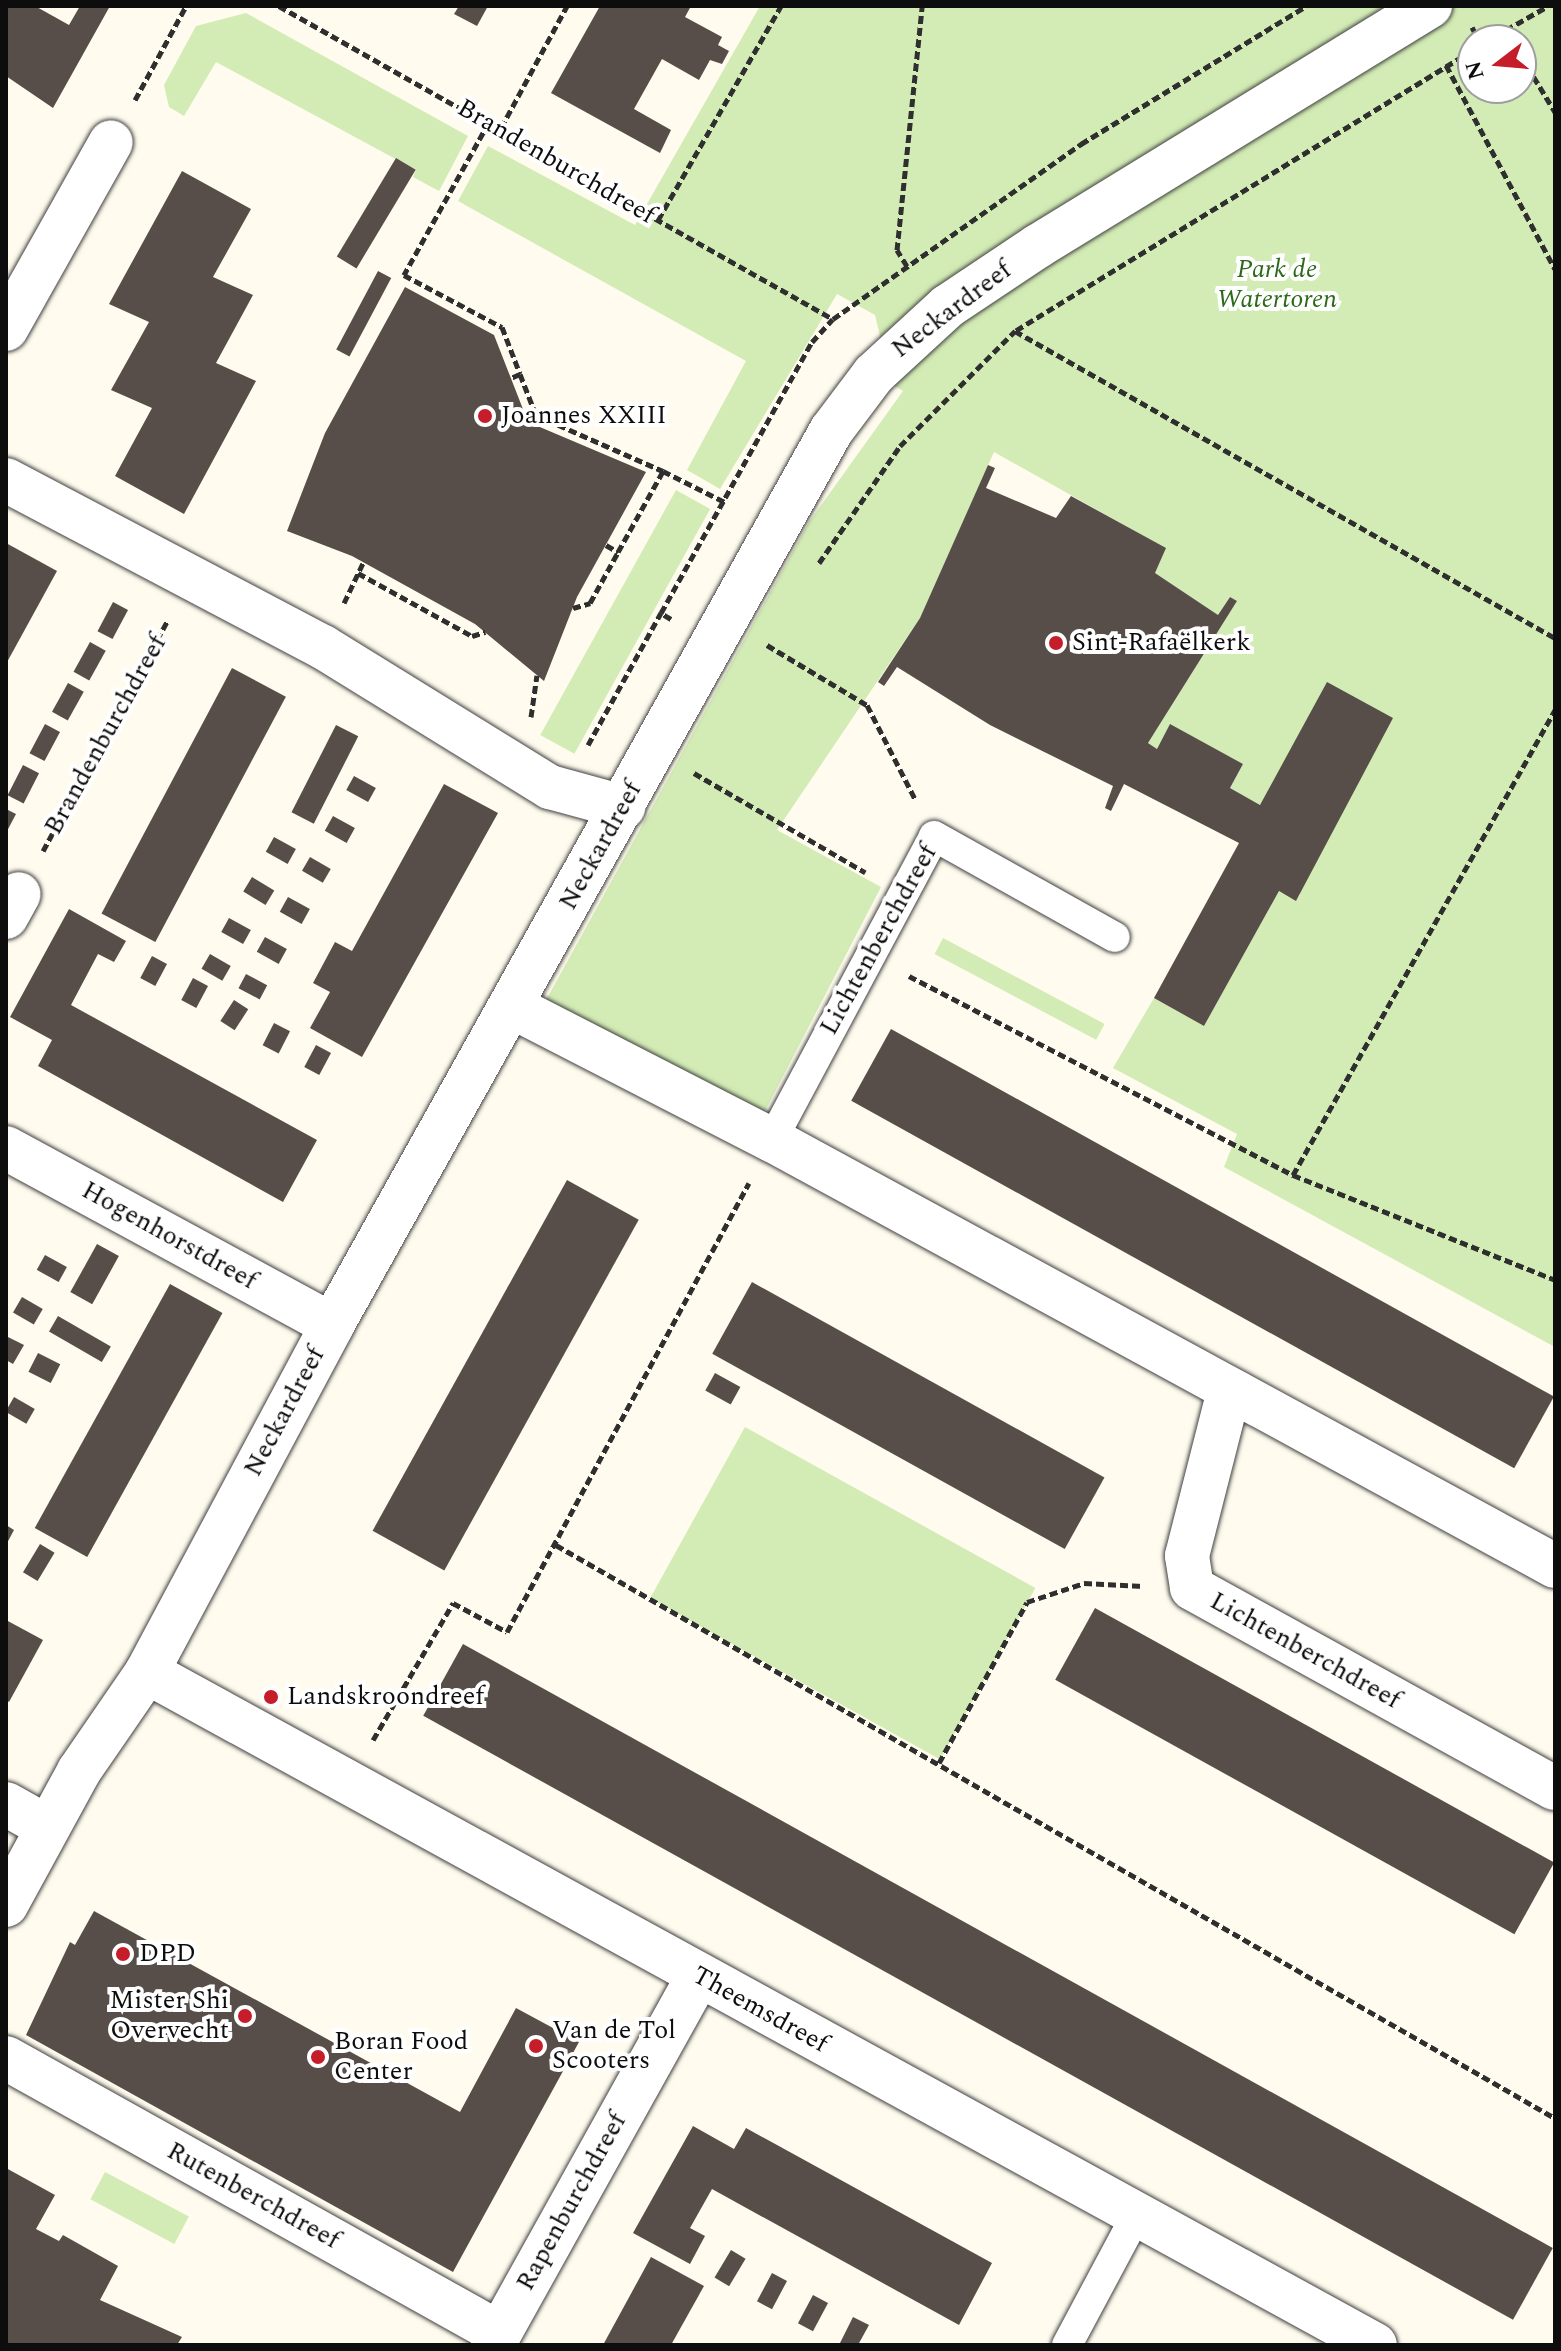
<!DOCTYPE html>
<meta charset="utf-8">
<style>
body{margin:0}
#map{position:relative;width:1561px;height:2351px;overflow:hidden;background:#fffbee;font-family:Spectral,serif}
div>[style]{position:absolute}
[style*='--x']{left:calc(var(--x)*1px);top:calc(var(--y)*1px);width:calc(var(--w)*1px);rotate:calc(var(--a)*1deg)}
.green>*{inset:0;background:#d3ecb5;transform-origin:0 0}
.building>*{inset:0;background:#574e49;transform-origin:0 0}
.path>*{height:5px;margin-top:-2.5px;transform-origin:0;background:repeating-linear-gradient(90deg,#2f2f2f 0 8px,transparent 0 12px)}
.roads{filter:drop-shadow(0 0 2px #404040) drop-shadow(0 0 2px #404040)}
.service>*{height:30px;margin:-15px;padding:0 15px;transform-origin:15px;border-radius:15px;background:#fff}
.minor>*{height:44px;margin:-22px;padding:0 22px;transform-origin:22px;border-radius:22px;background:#fff}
.dots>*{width:22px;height:22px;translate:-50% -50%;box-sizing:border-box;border:4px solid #fff;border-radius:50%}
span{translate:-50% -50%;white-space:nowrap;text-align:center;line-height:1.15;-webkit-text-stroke:8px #fff;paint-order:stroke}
.street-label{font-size:26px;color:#0d0d0d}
.park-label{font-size:26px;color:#2c691a;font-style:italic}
.poi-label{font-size:26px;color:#0d0d0d}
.left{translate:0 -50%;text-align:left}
.right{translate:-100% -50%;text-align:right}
.frame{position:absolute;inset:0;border:8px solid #0d0d0d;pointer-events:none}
.north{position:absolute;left:1457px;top:24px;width:80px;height:80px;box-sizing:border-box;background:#fff;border:2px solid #9e9e9e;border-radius:50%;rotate:254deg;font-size:22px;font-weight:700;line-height:32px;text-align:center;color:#0d0d0d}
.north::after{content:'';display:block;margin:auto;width:28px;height:36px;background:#c51d29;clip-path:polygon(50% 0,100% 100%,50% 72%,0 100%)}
</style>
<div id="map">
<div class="green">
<i style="clip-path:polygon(evenodd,760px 6px,1555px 6px,1555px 1347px,1224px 1167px,1237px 1134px,1113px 1068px,1154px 998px,1204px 1026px,1279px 891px,1296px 900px,1300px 895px,1260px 805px,1230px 788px,1243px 764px,1171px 725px,1157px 749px,1148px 743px,1237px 601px,1230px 597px,1218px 615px,1155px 573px,1165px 548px,994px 452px,920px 618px,777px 830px,881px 887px,764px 1113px,545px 1002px,809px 522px,903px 391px,874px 374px,886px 361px,875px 315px,837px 294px,720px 489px,687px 470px,746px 361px,458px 201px,488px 146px,635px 225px,760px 6px,1473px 40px,1521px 40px,1521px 88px,1473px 88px,1473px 40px)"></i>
<i style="clip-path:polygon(246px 13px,468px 136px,439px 191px,413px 177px,416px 170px,216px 62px,184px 116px,169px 107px,164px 85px,196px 26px)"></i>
<i style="left:676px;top:490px;width:39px;height:280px;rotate:29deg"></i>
<i style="left:943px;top:938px;width:183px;height:18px;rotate:28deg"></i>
<i style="left:745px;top:1427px;width:332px;height:196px;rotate:29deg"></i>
<i style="left:105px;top:2172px;width:95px;height:31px;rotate:28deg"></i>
</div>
<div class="building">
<i style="clip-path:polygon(6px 6px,35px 6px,69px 25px,80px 6px,110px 6px,53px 108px,6px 76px)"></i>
<i style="clip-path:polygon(459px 6px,488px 6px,477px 26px,454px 14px)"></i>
<i style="clip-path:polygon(600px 6px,691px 6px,685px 17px,722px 37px,718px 45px,729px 51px,722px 64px,710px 60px,699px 80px,662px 59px,634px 109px,671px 130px,660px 153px,551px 93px)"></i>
<i style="left:396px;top:158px;width:23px;height:115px;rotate:31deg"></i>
<i style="clip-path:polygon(182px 171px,251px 209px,213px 277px,253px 295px,216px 363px,256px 381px,184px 514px,115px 476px,152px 408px,111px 390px,149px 322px,109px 304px)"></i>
<i style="left:378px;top:271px;width:15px;height:89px;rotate:28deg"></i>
<i style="clip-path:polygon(405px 287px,494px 335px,528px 422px,646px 472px,577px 597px,544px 681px,475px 624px,352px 556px,287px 531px,325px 433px)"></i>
<i style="clip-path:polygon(988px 465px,995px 468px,986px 488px,1056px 518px,1071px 496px,1166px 548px,1155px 573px,1218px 615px,1230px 597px,1237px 601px,1148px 743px,1157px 749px,1170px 724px,1243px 764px,1230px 788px,1260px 805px,1327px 682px,1393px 718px,1296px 901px,1279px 891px,1204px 1026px,1154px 998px,1239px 843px,1124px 784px,1111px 811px,1105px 808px,1113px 786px,990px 725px,897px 667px,884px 686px,878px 682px,920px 618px)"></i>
<i style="clip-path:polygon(6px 543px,57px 571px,6px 664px)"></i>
<i style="left:113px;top:602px;width:17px;height:33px;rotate:28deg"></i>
<i style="left:90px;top:642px;width:18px;height:34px;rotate:29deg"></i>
<i style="left:232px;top:668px;width:61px;height:278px;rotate:28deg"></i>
<i style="left:68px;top:683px;width:18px;height:33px;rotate:29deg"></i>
<i style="left:45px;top:724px;width:17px;height:33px;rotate:28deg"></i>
<i style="left:336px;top:725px;width:25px;height:98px;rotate:27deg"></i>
<i style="left:23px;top:765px;width:18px;height:34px;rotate:27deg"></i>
<i style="left:354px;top:776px;width:25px;height:16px;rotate:29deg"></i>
<i style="clip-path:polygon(444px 784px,498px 813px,362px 1057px,310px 1028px,330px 992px,313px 983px,335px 942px,352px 951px)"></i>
<i style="clip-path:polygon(6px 809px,16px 814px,6px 833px)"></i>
<i style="left:333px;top:816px;width:25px;height:17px;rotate:29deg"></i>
<i style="left:274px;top:837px;width:25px;height:17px;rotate:29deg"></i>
<i style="left:310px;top:857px;width:24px;height:16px;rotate:30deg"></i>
<i style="left:252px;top:877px;width:26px;height:17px;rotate:31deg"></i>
<i style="left:288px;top:897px;width:25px;height:17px;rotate:29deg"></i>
<i style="clip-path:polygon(69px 909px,126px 941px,114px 962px,98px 954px,71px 1005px,317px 1140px,283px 1202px,38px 1066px,52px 1040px,10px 1017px)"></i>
<i style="left:229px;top:918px;width:25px;height:16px;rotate:29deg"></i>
<i style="left:265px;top:937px;width:25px;height:17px;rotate:29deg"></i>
<i style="left:210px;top:954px;width:24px;height:17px;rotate:30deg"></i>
<i style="left:152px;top:956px;width:17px;height:25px;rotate:28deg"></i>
<i style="left:246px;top:974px;width:24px;height:16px;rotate:28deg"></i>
<i style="left:193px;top:978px;width:17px;height:25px;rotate:28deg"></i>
<i style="left:234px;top:1000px;width:17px;height:25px;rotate:33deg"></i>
<i style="left:274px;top:1023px;width:18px;height:25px;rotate:27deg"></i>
<i style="left:891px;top:1029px;width:758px;height:82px;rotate:29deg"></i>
<i style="left:316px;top:1045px;width:17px;height:25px;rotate:28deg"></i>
<i style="left:567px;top:1180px;width:82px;height:401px;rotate:29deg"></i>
<i style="left:97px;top:1244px;width:25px;height:55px;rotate:29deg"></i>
<i style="left:45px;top:1255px;width:25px;height:17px;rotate:29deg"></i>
<i style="left:752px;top:1282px;width:403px;height:82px;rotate:29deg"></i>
<i style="left:170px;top:1284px;width:60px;height:279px;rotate:29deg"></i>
<i style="left:22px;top:1297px;width:24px;height:18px;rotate:30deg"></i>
<i style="left:58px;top:1316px;width:61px;height:18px;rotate:30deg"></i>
<i style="clip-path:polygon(6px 1336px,24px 1345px,13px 1364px,6px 1360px)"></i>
<i style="left:38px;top:1353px;width:25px;height:21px;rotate:27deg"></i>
<i style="left:715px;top:1373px;width:29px;height:20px;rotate:29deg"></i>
<i style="left:14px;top:1397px;width:24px;height:17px;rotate:30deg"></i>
<i style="clip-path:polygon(6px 1525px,14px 1530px,6px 1545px)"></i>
<i style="left:40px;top:1544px;width:17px;height:33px;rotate:31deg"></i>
<i style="left:1095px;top:1608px;width:525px;height:82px;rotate:29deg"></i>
<i style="clip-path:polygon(6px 1620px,43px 1640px,9px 1702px,6px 1700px)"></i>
<i style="left:463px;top:1644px;width:1246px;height:82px;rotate:29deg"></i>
<i style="clip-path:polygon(94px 1911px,460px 2112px,516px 2008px,579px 2042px,453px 2272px,26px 2035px,70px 1942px,75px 1945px)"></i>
<i style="clip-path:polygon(693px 2126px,734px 2149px,746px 2128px,992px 2263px,959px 2325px,712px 2189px,690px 2228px,705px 2236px,690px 2264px,633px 2233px)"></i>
<i style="clip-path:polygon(6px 2168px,55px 2195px,36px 2229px,59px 2241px,63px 2235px,118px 2266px,100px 2300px,182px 2337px,177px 2345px,6px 2345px)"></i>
<i style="left:731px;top:2250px;width:17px;height:32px;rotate:31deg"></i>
<i style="clip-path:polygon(651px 2257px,704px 2286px,671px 2345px,603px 2345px)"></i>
<i style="left:772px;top:2273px;width:17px;height:32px;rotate:28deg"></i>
<i style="left:813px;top:2295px;width:17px;height:32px;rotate:28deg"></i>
<i style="clip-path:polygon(853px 2317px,869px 2325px,858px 2345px,839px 2345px)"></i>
</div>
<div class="path">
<i style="--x:279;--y:6;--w:636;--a:29.47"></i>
<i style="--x:1472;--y:27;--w:15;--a:62"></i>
<i style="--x:1506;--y:30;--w:48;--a:-29.7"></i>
<i style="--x:1489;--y:40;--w:20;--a:-30"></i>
<i style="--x:1506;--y:30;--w:11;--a:63"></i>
<i style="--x:1473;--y:50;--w:537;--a:148.47"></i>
<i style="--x:1015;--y:331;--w:621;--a:29.62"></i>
<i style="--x:1521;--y:56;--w:66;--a:58.7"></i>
<i style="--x:1446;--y:65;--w:231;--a:61.9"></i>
<i style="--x:135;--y:100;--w:107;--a:-61.5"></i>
<i style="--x:489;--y:122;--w:175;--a:119.1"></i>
<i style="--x:404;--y:275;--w:111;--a:28"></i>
<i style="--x:502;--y:327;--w:50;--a:69"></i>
<i style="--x:520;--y:374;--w:10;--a:156"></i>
<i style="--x:501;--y:128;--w:139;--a:-61.6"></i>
<i style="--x:658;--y:220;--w:247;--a:-60.1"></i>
<i style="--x:907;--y:266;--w:19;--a:-122"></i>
<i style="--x:897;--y:250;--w:245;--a:-84.1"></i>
<i style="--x:520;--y:374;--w:44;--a:68.7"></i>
<i style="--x:536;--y:415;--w:139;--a:23.8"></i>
<i style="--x:606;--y:545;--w:14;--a:30"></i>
<i style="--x:618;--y:552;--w:93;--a:-60.9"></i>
<i style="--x:663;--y:471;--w:69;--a:26.6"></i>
<i style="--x:819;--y:563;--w:142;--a:-55.3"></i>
<i style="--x:900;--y:446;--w:163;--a:-45"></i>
<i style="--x:358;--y:573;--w:130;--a:28.9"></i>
<i style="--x:472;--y:636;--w:14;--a:-17"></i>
<i style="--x:344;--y:603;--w:44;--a:-64.6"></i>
<i style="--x:573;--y:608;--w:18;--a:-16"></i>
<i style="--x:590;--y:603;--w:58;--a:-61.2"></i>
<i style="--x:671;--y:619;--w:12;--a:-149"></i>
<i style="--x:661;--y:613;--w:310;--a:-60.9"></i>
<i style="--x:812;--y:342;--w:31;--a:-48"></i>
<i style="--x:833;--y:319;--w:304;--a:-35.2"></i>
<i style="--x:1081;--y:144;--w:264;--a:-31.5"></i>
<i style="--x:767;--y:645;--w:117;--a:31"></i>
<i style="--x:867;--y:705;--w:106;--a:62.9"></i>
<i style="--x:531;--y:717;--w:42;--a:-81.9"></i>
<i style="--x:588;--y:745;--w:151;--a:-61.1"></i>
<i style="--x:694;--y:773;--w:198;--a:30.1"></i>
<i style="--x:43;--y:851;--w:263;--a:-61.6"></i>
<i style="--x:909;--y:976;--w:433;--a:27.4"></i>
<i style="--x:1293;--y:1175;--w:282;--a:21.8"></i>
<i style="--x:1293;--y:1175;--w:534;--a:-60.6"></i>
<i style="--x:556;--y:1545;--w:1152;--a:29.84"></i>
<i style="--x:373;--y:1740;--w:159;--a:-59.7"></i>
<i style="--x:453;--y:1603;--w:61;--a:28.2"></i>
<i style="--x:507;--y:1632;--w:510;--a:-61.68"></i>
<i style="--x:939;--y:1763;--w:183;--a:-61.3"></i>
<i style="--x:1027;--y:1602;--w:60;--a:-18.4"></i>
<i style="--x:1084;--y:1583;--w:59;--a:2.9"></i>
</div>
<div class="roads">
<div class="service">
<i style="--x:772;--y:1140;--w:344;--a:-61.9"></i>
<i style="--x:934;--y:836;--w:207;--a:29.2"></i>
<i style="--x:1067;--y:2345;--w:149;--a:-61.9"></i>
</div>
<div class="minor">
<i style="--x:6;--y:329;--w:214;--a:-60.7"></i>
<i style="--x:6;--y:480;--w:358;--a:27.8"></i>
<i style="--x:323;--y:647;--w:267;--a:31.7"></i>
<i style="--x:550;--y:787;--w:76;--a:15.3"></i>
<i style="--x:6;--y:917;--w:26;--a:-61"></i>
<i style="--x:513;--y:1007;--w:291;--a:27.2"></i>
<i style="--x:772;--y:1140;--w:891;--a:28.55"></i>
<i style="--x:6;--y:1148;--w:371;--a:28.5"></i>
<i style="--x:1229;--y:1391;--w:170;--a:104.3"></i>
<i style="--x:1187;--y:1556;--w:32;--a:81"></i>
<i style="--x:1192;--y:1588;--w:414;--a:28.9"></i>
<i style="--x:147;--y:1672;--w:1400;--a:28.72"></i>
<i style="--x:6;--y:1804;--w:47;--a:29.3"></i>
<i style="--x:6;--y:1905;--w:153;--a:-61.4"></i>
<i style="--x:79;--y:1771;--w:120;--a:-55.5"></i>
<i style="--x:147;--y:1672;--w:393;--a:-61.9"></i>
<i style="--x:332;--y:1325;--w:1024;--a:-60.83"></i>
<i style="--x:831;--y:431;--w:71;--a:-53"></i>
<i style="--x:874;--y:374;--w:100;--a:-42.6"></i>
<i style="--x:948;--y:306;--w:108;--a:-33.7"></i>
<i style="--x:1038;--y:246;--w:460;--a:-31.5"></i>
<i style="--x:6;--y:2058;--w:565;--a:29.15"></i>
<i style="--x:493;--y:2345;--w:422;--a:-60.9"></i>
</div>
</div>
<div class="dots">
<i style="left:485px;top:416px;background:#c51d29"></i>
<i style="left:1056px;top:643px;background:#c51d29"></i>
<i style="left:271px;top:1697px;background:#c51d29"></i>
<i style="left:123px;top:1954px;background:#c51d29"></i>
<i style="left:245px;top:2016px;background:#c51d29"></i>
<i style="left:536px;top:2046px;background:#c51d29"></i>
<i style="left:318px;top:2057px;background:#c51d29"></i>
</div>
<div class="street-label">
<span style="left:556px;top:162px;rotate:30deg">Brandenburchdreef</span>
<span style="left:952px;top:310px;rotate:-37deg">Neckardreef</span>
<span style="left:106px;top:735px;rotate:-61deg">Brandenburchdreef</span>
<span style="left:601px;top:846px;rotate:-61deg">Neckardreef</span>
<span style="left:879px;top:940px;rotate:-61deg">Lichtenberchdreef</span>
<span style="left:169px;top:1236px;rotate:29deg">Hogenhorstdreef</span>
<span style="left:285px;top:1412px;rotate:-62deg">Neckardreef</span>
<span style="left:1305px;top:1651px;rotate:29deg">Lichtenberchdreef</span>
<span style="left:760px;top:2010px;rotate:29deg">Theemsdreef</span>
<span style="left:253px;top:2196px;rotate:29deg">Rutenberchdreef</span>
<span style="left:572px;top:2202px;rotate:-61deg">Rapenburchdreef</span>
</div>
<div class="park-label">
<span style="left:1277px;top:285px">Park de<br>Watertoren</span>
</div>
<div class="poi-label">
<span class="left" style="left:501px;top:416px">Joannes XXIII</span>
<span class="left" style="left:1072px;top:643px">Sint-Rafaëlkerk</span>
<span class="left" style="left:287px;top:1697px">Landskroondreef</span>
<span class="left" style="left:139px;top:1954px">DPD</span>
<span class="right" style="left:229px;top:2016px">Mister Shi<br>Overvecht</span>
<span class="left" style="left:552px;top:2046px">Van de Tol<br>Scooters</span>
<span class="left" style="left:334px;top:2057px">Boran Food<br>Center</span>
</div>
<div class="frame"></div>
<div class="north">N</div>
</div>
